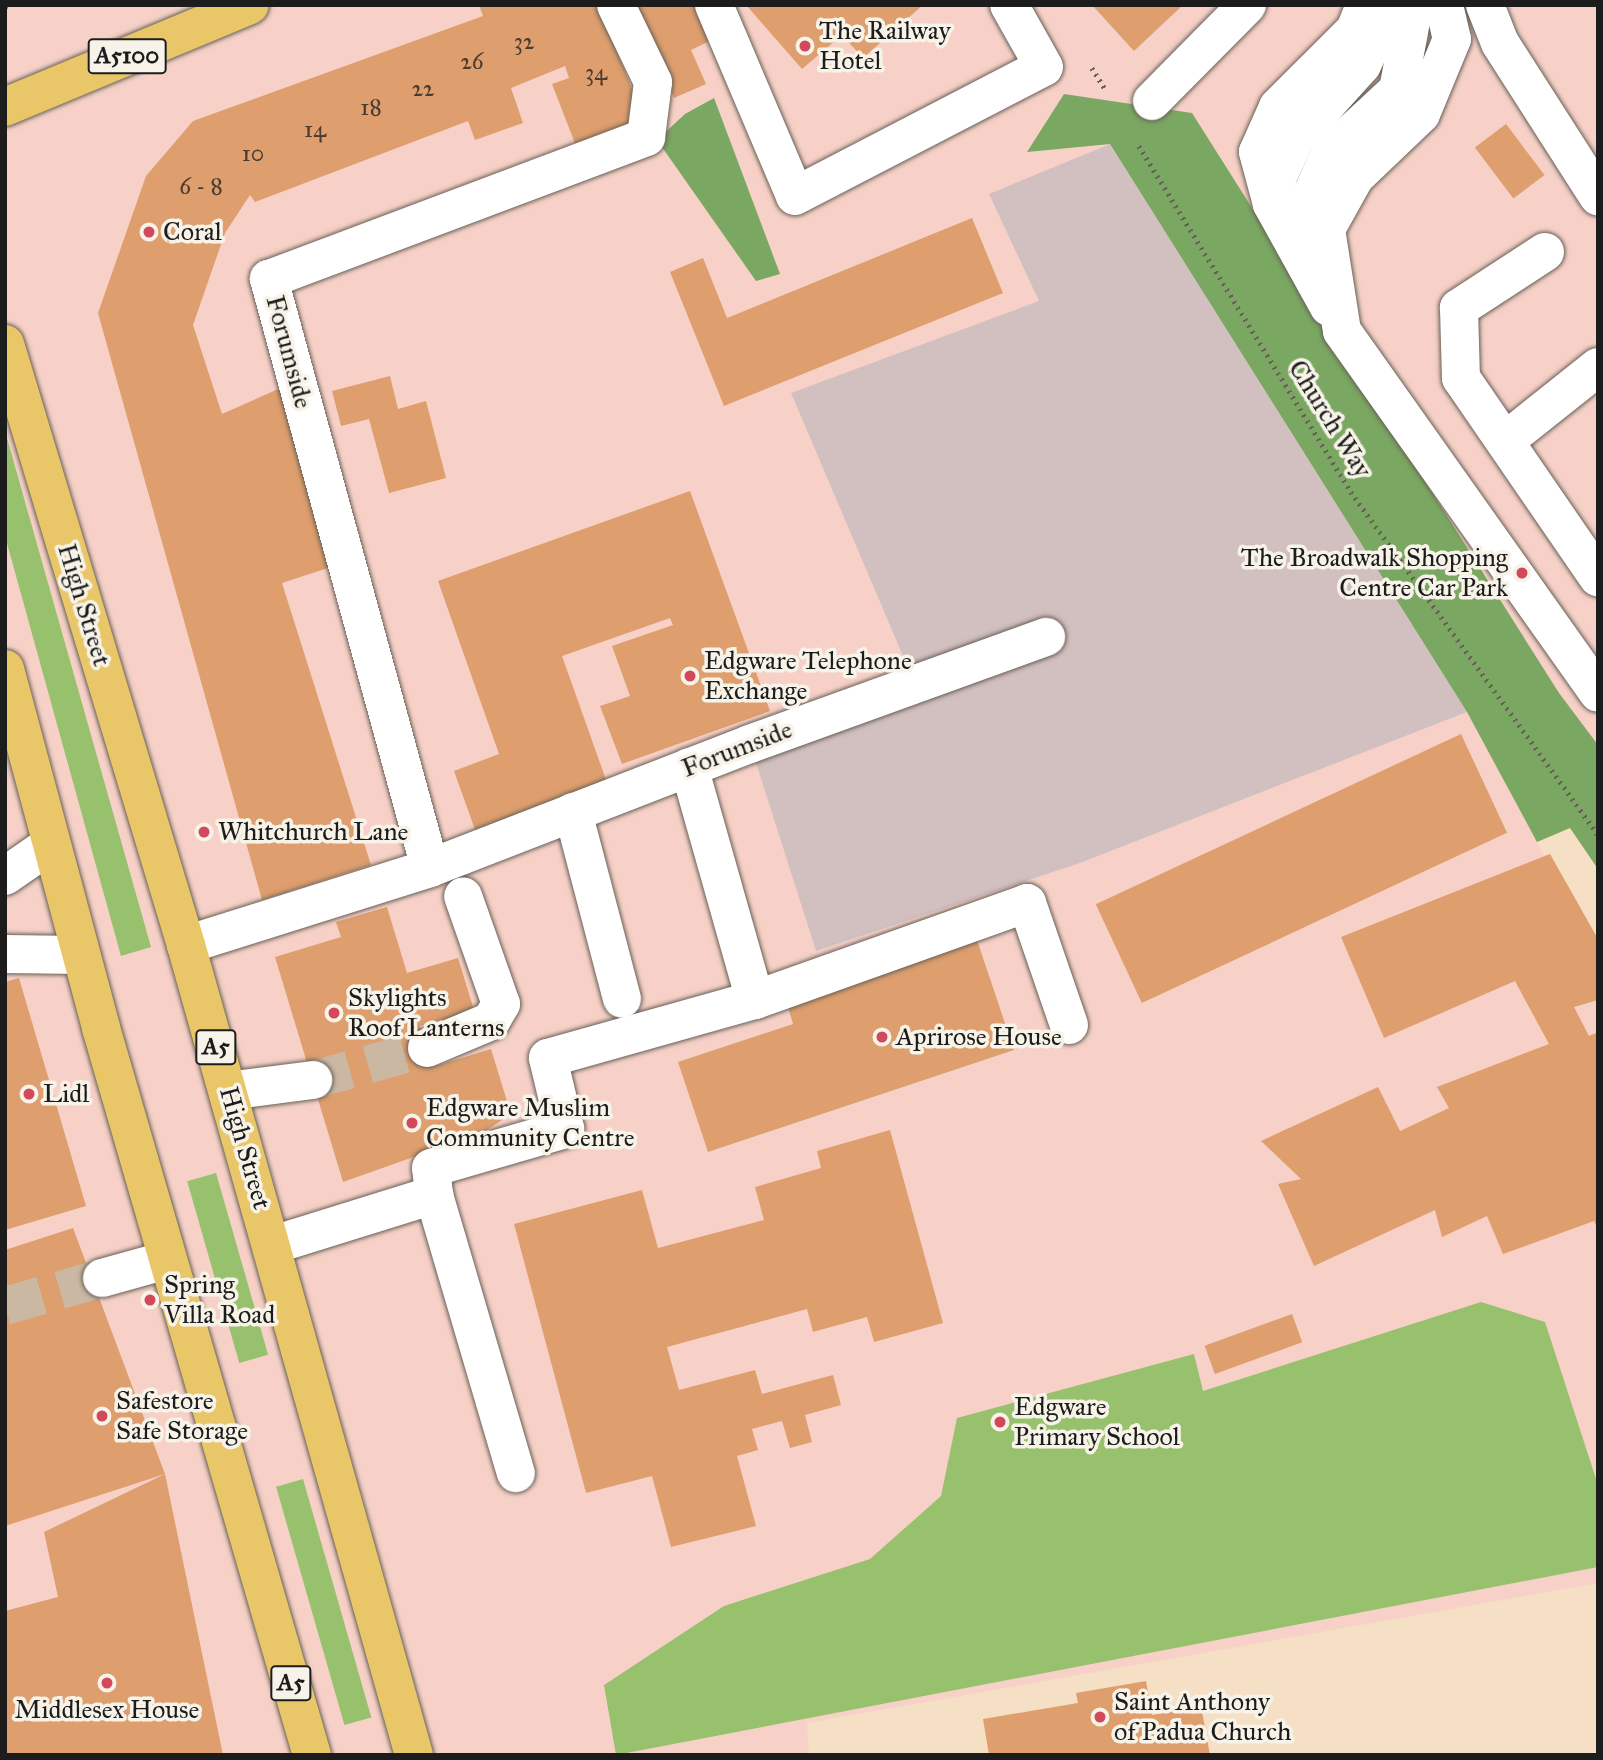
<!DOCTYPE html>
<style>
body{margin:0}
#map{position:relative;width:1603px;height:1760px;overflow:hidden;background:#f5dfc5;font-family:"IM FELL Great Primer",serif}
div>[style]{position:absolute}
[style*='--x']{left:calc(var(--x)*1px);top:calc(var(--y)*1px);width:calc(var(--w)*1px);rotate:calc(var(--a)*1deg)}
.built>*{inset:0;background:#f7d1c7}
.industrial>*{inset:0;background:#d2bfc0}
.green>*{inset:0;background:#98c16e;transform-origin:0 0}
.forest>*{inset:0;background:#7aa761}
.building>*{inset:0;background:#de9e6d;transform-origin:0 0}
.minor-tunnel>*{height:38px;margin-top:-19px;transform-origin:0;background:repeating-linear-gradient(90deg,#cab8a3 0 38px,transparent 0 57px)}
.path>*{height:4.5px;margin-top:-2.25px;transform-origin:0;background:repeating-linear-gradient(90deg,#686057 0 2px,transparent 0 7px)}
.roads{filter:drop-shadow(0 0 2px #686057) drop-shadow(0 0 2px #686057)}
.minor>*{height:38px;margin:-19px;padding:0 19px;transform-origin:19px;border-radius:19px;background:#fff}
.major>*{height:38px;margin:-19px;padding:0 19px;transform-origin:19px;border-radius:19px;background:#e9c769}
.dots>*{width:19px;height:19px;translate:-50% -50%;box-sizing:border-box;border:4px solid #f7f3e8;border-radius:50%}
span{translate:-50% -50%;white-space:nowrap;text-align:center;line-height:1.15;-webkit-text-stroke:7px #f7f3e8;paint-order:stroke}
.number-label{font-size:23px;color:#4c3c30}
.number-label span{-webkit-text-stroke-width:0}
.shield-label span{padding:2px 5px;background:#f7f3e8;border:2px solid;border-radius:5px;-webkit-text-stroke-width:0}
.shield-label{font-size:24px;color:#1c1c1c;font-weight:700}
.poi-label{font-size:26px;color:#1c1c1c}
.left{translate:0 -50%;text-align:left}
.right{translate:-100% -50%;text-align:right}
.street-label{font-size:26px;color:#1c1c1c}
.frame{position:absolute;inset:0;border:7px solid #1c1c1c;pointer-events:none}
</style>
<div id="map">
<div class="built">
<i style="clip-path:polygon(evenodd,5px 5px,1598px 5px,1598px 869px,1570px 828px,1537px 842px,1598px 952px,1598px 1583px,807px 1723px,809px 1755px,5px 1755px,5px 5px,1110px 144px,1467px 712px,1080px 863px,816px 951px,750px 744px,920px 696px,791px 393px,1039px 301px,990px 194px,1110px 144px)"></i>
</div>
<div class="industrial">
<i style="clip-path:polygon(1110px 144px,1467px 712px,1080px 863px,816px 951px,750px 744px,920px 696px,791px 393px,1039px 301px,989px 194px)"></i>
</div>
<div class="green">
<i style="clip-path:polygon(5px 431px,151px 947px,121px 956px,5px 536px)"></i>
<i style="left:216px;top:1173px;width:189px;height:30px;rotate:74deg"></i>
<i style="clip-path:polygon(1481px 1302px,1545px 1322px,1598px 1485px,1598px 1567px,616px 1755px,604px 1685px,724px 1606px,870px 1559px,941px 1496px,957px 1418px,1194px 1354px,1203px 1391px)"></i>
<i style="left:303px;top:1479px;width:248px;height:28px;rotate:74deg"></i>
</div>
<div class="forest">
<i style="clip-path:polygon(1064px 94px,1192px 113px,1559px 693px,1598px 745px,1598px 869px,1570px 828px,1537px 842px,1467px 712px,1110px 144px,1027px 152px)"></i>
<i style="clip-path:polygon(714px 98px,780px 274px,756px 281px,657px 140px,685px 114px)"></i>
</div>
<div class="building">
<i style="clip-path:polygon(479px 5px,599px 5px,644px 120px,576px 146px,552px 84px,569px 78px,565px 66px,511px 88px,523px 123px,475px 140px,468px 121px,255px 202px,250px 195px,225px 233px,193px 325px,222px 414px,285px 386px,334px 566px,282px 583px,371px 865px,262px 900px,98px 313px,146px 176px,193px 121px,483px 16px)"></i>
<i style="clip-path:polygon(635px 5px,697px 5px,712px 40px,691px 50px,706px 84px,674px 98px)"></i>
<i style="clip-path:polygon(746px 5px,923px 5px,863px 58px,842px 35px,802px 69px)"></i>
<i style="clip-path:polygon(1092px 5px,1183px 5px,1134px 51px)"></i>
<i style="left:1506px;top:124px;width:64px;height:39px;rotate:53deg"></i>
<i style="clip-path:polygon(972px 218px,1003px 293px,724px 406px,670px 272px,703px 258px,727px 318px)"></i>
<i style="clip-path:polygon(390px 376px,398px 409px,426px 401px,446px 478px,389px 493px,369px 419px,341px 426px,332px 391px)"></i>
<i style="clip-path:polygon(690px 491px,770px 711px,622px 764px,600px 706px,630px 696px,612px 646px,673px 625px,670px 618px,562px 656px,610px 791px,478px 838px,454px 771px,499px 754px,438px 581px)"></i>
<i style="left:1461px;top:734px;width:109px;height:403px;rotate:65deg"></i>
<i style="clip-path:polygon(1550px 854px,1598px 939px,1598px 1000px,1574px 1007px,1589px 1036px,1598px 1032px,1598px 1230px,1594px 1221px,1503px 1254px,1487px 1216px,1442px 1237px,1435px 1210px,1314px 1266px,1278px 1184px,1301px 1179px,1261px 1141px,1378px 1087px,1400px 1131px,1449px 1108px,1437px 1087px,1549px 1044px,1515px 981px,1384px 1038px,1341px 937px)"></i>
<i style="clip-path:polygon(387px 907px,407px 973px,458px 958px,474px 1010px,420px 1026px,432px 1067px,491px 1049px,511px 1114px,484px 1132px,343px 1182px,275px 957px,341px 937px,336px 922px)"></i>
<i style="clip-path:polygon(976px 937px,1014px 1050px,708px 1152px,678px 1062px,793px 1024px,786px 1000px)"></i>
<i style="clip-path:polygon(19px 978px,86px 1206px,5px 1230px,5px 982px)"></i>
<i style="clip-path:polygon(890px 1130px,943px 1323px,874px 1342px,867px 1317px,813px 1332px,807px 1309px,667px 1347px,679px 1390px,755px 1370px,762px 1394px,833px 1375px,841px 1405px,805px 1415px,812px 1442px,790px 1448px,782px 1421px,752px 1429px,758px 1450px,737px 1456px,756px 1526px,671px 1547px,652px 1476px,586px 1493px,514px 1224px,642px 1190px,658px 1248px,764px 1220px,755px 1187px,821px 1168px,817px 1151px)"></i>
<i style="clip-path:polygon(73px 1228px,165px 1474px,5px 1526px,5px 1250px)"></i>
<i style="left:1292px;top:1314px;width:30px;height:93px;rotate:70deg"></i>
<i style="clip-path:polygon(165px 1474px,223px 1755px,5px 1755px,5px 1611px,58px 1597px,44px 1532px)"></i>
<i style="clip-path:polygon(1146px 1681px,1152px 1715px,1201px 1706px,1210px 1755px,989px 1755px,983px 1719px,1078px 1703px,1076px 1693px)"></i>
</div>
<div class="minor-tunnel">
<i style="--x:313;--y:1080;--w:118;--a:-15.7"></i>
<i style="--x:5;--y:1306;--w:101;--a:-16.1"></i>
</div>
<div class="path">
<i style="--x:5;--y:7;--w:3;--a:-45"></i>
<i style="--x:1092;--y:68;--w:26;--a:58"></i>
<i style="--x:1139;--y:146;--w:406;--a:58.5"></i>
<i style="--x:1351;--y:492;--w:423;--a:54.2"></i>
</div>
<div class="roads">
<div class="minor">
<i style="--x:714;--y:5;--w:207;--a:67"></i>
<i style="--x:795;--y:196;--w:280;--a:-27.4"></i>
<i style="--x:1044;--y:67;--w:71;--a:-119.4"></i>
<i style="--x:1444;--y:5;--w:35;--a:77"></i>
<i style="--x:1452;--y:39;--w:81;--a:112.5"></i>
<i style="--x:1421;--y:114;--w:91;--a:136.3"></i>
<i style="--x:1355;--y:177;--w:60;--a:119.1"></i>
<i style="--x:1326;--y:229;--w:103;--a:81.1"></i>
<i style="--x:1342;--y:331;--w:443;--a:54.7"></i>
<i style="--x:1485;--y:5;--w:41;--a:68.5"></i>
<i style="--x:1500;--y:43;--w:182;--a:57.4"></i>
<i style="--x:1152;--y:101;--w:135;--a:-45.3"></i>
<i style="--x:1272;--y:204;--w:54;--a:-105.1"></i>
<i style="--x:1258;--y:152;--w:49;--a:-66"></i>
<i style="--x:1278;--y:107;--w:109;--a:-45"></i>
<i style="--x:1355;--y:30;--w:27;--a:-68"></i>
<i style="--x:1545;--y:252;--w:103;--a:146.9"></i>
<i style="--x:1459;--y:308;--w:70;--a:88.4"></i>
<i style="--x:1461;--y:378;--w:242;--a:55.5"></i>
<i style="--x:1314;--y:256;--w:39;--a:-111"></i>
<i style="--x:1300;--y:220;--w:75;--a:-65.5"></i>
<i style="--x:1331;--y:152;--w:91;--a:-42.8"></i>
<i style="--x:1398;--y:90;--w:86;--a:-79.3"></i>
<i style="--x:1329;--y:307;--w:118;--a:-119"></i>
<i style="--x:1272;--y:204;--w:29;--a:-78"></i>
<i style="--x:1278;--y:176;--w:42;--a:-64.7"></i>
<i style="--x:1296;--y:138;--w:98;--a:-47.9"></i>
<i style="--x:1362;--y:65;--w:66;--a:-65"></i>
<i style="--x:1505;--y:441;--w:119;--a:-38.5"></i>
<i style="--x:573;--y:812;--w:193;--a:75.3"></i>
<i style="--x:430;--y:868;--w:611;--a:-105.29"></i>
<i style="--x:269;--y:279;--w:403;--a:-20.6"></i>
<i style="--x:646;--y:137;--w:55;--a:-82.7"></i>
<i style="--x:653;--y:82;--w:85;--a:-115.7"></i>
<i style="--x:5;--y:876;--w:56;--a:-34.8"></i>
<i style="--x:186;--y:945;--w:256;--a:-17.5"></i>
<i style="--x:430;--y:868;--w:343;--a:-21.2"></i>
<i style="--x:750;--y:744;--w:315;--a:-19.9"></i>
<i style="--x:5;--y:954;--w:76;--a:0.8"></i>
<i style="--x:755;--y:1000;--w:289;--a:-19.6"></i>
<i style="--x:1027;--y:903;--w:129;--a:71"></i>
<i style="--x:427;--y:1048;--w:69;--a:-22.9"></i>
<i style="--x:491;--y:1021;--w:20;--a:-60"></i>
<i style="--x:501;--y:1004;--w:114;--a:-109.4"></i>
<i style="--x:228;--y:1091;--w:86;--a:-7.4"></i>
<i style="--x:434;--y:1195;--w:27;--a:-96"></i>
<i style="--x:431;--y:1168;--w:140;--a:-16.2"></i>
<i style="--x:565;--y:1129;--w:73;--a:-103.5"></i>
<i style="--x:548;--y:1058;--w:215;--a:-15.7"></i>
<i style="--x:755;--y:1000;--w:242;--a:-105.8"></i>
<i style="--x:273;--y:1245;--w:169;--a:-17.3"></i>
<i style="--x:434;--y:1195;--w:290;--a:73.6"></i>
<i style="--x:102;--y:1278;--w:67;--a:-15.5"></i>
</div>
<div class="major">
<i style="--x:5;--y:107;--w:265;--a:-22.6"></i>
<i style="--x:5;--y:344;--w:628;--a:73.24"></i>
<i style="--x:186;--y:945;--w:841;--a:74.28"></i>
<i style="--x:5;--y:669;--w:372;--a:75"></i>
<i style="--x:101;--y:1028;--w:757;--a:73.82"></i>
</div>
</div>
<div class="dots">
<i style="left:805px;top:46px;background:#d1495b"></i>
<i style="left:149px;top:232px;background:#d1495b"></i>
<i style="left:1522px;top:573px;background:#d1495b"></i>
<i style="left:690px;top:676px;background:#d1495b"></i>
<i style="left:204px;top:832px;background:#d1495b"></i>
<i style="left:334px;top:1013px;background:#d1495b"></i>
<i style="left:882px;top:1037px;background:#d1495b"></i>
<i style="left:29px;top:1094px;background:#d1495b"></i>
<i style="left:412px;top:1123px;background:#d1495b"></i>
<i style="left:150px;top:1300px;background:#d1495b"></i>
<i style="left:102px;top:1416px;background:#d1495b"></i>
<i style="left:1000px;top:1422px;background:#d1495b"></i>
<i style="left:107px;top:1683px;background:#d1495b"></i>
<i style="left:1100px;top:1717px;background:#d1495b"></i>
</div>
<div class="number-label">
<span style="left:524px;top:41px">32</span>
<span style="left:472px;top:61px">26</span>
<span style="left:596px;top:72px">34</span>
<span style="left:423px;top:88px">22</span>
<span style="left:371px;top:107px">18</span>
<span style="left:315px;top:129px">14</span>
<span style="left:253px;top:153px">10</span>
<span style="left:201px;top:186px">6 - 8</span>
</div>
<div class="shield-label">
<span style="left:127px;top:56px">A5100</span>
<span style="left:216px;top:1047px">A5</span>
<span style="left:291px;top:1683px">A5</span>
</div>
<div class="poi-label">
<span class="left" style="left:819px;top:46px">The Railway<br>Hotel</span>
<span class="left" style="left:163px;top:232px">Coral</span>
<span class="right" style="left:1508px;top:573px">The Broadwalk Shopping<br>Centre Car Park</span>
<span class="left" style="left:704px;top:676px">Edgware Telephone<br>Exchange</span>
<span class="left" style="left:218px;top:832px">Whitchurch Lane</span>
<span class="left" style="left:348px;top:1013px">Skylights<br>Roof Lanterns</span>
<span class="left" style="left:896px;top:1037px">Aprirose House</span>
<span class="left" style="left:43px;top:1094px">Lidl</span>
<span class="left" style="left:426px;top:1123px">Edgware Muslim<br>Community Centre</span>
<span class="left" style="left:164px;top:1300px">Spring<br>Villa Road</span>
<span class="left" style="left:116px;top:1416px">Safestore<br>Safe Storage</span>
<span class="left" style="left:1014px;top:1422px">Edgware<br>Primary School</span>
<span class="left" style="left:1114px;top:1717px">Saint Anthony<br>of Padua Church</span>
<span style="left:107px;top:1710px">Middlesex House</span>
</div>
<div class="street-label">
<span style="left:289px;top:352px;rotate:75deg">Forumside</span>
<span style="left:1330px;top:419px;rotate:58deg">Church Way</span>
<span style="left:84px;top:605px;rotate:73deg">High Street</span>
<span style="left:737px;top:749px;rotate:-21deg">Forumside</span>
<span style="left:245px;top:1148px;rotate:74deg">High Street</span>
</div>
<div class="frame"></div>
</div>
